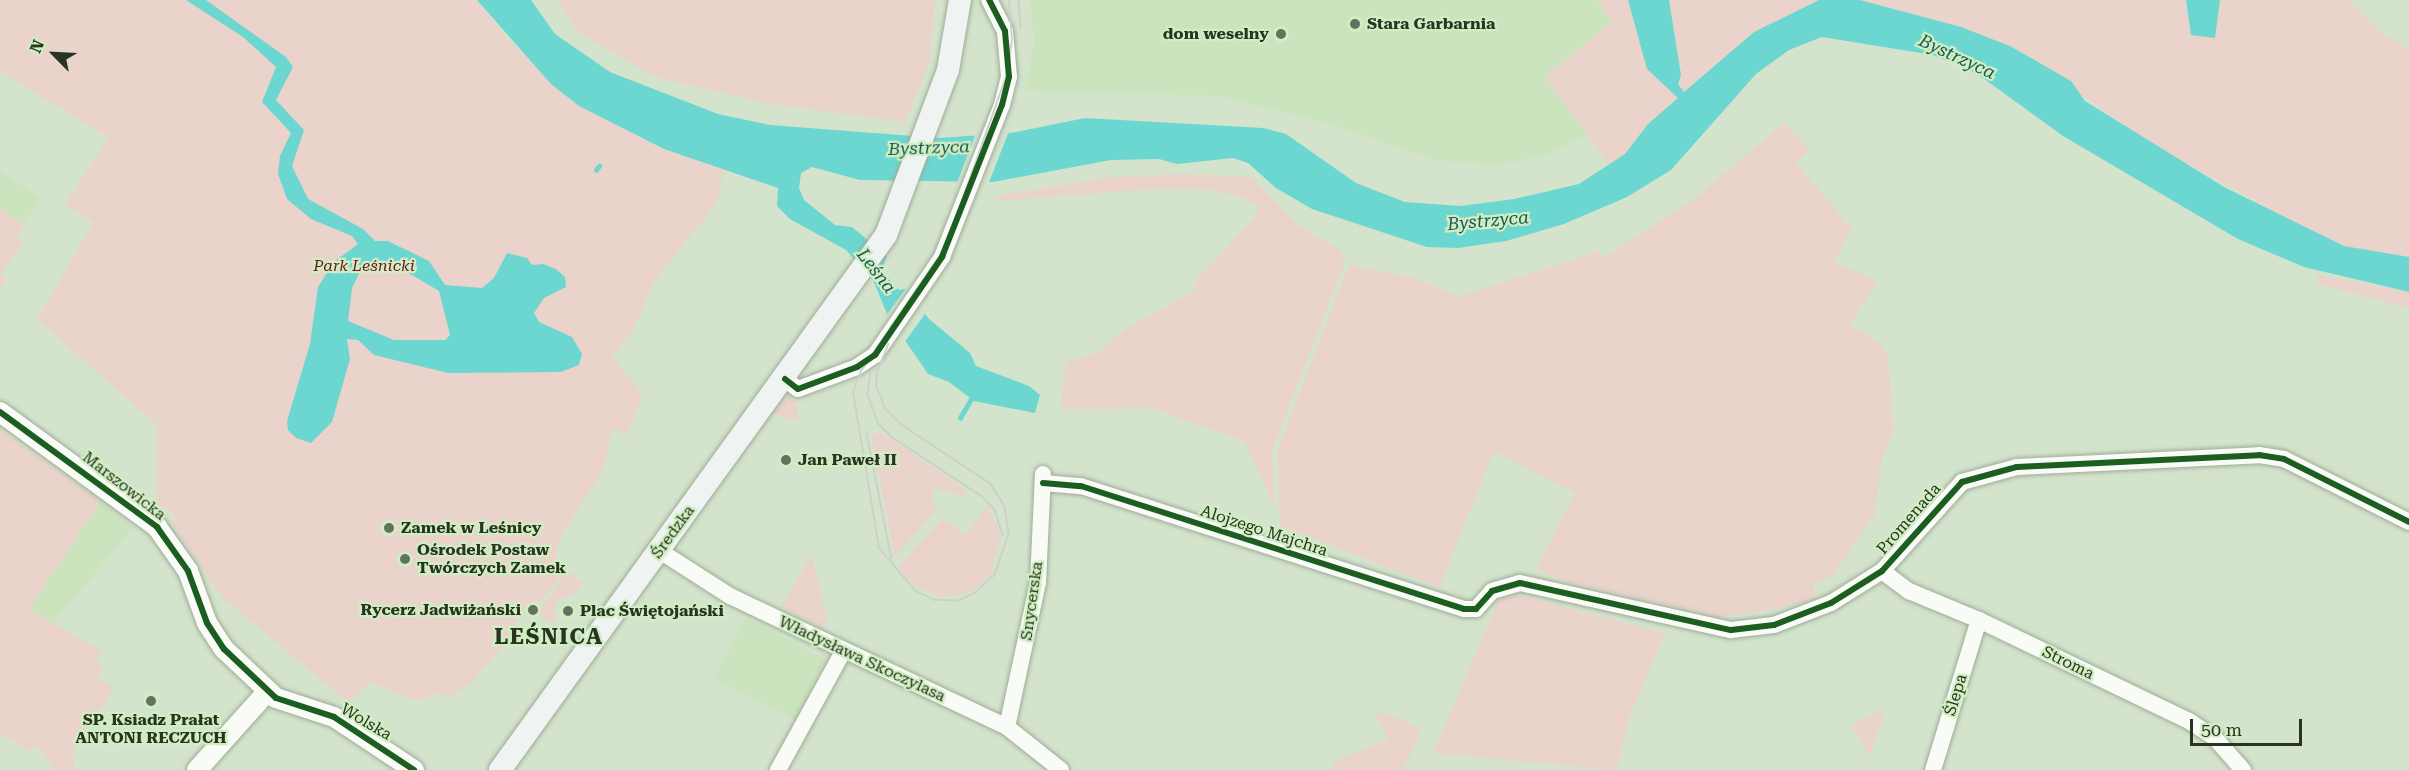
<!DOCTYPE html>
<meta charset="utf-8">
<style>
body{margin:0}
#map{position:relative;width:2409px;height:770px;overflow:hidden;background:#d4e4cc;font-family:"Roboto Serif",serif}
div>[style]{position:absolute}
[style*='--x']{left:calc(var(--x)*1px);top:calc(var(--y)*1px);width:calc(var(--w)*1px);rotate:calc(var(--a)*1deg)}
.built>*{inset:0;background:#cbe4bd;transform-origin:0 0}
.green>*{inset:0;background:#e9d3ca}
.water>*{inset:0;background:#6cd7d0}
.pier>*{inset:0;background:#d4e4cc}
.stream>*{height:4.5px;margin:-2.25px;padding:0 2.25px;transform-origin:2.25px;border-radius:2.25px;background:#6cd7d0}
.roads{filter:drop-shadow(0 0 2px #a0ac99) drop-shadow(0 0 2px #a0ac99)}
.minor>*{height:16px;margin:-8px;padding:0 8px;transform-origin:8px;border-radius:8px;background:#f9fbf7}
.tertiary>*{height:20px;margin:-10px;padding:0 10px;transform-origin:10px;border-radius:10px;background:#f9fbf7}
.secondary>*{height:22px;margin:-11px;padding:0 11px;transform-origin:11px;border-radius:11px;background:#eff3f1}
.tram>*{height:1.5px;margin:-0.75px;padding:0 0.75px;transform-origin:0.75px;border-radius:0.75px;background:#ccd1ca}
.cycleway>*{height:6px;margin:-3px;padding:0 3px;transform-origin:3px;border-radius:3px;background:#1b5e20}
.dots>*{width:16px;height:16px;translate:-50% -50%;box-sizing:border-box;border:3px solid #d0eec1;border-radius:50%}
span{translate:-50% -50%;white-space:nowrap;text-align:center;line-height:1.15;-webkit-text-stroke:4.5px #d0eec1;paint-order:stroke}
.poi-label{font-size:16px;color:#283322;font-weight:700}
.left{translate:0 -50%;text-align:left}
.right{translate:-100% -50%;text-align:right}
.park-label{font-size:16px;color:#6d1627;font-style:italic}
.street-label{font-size:16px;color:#283322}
.water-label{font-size:18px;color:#1d5858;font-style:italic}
.district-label{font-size:22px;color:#283322;font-weight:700;letter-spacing:1.5px}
.north{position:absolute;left:24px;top:24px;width:60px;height:60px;-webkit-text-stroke:4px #d0eec1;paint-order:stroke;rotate:294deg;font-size:16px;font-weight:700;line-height:24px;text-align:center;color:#283322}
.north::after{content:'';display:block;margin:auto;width:21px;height:27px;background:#283322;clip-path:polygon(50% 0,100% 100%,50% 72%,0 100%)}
.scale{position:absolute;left:2190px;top:719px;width:112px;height:27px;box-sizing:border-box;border:3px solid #283322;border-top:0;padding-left:8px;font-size:18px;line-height:21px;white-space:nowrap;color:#283322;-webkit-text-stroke:4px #d0eec1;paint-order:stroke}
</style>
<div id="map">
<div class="built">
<i style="clip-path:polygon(1030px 0,1596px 0,1612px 21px,1545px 77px,1587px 134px,1546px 155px,1498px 165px,1435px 160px,1332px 125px,1216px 96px,1026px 91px,1034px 41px)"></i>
<i style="clip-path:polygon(0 171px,41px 199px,24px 225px,0 208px)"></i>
<i style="left:101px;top:501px;width:42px;height:130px;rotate:40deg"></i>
<i style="left:745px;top:618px;width:91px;height:68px;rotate:27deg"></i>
</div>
<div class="green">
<i style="clip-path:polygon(0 0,477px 0,507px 38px,579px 106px,664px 149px,723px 169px,718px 201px,653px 283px,634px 329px,612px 357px,639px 390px,642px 399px,626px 435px,613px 427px,604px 468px,559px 539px,555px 559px,567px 568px,535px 608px,523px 609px,516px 616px,519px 628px,475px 679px,451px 698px,440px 693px,416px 701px,370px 682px,348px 702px,223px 598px,172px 523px,176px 517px,165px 507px,161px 512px,157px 509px,157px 425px,37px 319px,94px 222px,65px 204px,109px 138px,0 71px)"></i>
<i style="clip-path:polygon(556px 0,935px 0,930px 61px,905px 122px,765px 103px,655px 77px,578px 32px)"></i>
<i style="clip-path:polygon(1596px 0,1628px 0,1647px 69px,1678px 98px,1648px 124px,1625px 154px,1610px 166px,1545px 77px,1612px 21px)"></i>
<i style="clip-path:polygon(1669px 0,1825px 0,1754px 32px,1684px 92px,1678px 84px,1681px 75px)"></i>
<i style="clip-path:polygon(1860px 0,2186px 0,2191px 35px,2215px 37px,2220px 0,2348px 0,2379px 30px,2409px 50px,2409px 257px,2344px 246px,2314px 233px,2155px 146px,2084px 97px,1910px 13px)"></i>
<i style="clip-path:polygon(1784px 123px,1809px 150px,1796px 162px,1851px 228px,1834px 262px,1878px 281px,1850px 324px,1880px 343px,1888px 356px,1893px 432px,1882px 458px,1875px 514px,1833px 576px,1814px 583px,1814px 599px,1772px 610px,1720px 617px,1567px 582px,1536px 569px,1575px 493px,1494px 451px,1439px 587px,1280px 526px,1277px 451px,1349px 265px,1415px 278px,1459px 297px,1599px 251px,1601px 259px,1693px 200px)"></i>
<i style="clip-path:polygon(1180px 174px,1251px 177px,1298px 225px,1341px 251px,1345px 262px,1272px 451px,1276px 509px,1244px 441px,1152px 408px,1061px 409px,1066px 363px,1100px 351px,1126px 329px,1194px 291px,1197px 279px,1257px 215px,1258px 207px,1246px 198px,1213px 190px,1154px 189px,996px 201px,998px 196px,1111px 177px)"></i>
<i style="clip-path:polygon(0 208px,24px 225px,17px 237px,23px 242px,0 275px,7px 280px,0 289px)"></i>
<i style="clip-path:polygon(2314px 274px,2409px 292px,2409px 308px,2320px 285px)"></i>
<i style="clip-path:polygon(783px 397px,796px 401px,799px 421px,772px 414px)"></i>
<i style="clip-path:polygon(0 430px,101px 501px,29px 609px,103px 652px,96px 663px,104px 667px,98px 678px,115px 687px,72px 752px,75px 770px,55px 770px,37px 745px,31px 752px,0 733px)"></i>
<i style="clip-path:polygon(881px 432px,966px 490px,963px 496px,934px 488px,932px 499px,937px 509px,895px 557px,871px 435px)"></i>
<i style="clip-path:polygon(987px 505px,1000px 532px,999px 544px,990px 576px,979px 586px,968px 593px,942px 597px,919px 588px,904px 574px,898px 566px,943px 519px,966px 535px)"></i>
<i style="clip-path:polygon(812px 554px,827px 624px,821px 627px,781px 607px)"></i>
<i style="clip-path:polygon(568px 571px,584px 583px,574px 595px,559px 599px,555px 607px,557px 617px,551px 624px,537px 613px)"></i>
<i style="clip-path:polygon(1517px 595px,1665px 633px,1630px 716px,1616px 770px,1433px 753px,1499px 600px)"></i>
<i style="clip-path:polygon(1884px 708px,1885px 710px,1870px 757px,1851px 726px)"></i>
<i style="clip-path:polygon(1379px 711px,1422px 729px,1403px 770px,1332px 770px,1334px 761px,1389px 739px,1376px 718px)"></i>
</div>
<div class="water">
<i style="clip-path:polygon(evenodd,186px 0,206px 0,286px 57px,293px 67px,276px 100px,304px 130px,292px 166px,308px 199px,363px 229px,375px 241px,388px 241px,429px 261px,445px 285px,482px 288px,494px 278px,507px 253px,527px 258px,532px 265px,543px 264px,556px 269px,565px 277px,566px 287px,544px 298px,534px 313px,539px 322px,572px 337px,582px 354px,579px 365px,561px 372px,448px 373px,374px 355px,358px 340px,347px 339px,350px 359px,332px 422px,311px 443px,296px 438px,288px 430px,287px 421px,310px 344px,318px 287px,334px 262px,358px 244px,352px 236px,311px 219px,287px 199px,278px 174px,280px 156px,291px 133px,262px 102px,276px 67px,243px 37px,186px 0,388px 261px,439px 291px,450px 335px,445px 340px,394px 340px,348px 321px,352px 288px,360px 272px,371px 263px,388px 261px)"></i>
<i style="clip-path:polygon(477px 0,531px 0,555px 34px,610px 72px,718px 114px,770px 125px,939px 138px,1011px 133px,1085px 118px,1263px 128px,1286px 134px,1356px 183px,1405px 202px,1460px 206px,1514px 199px,1579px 184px,1625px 154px,1648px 124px,1678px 98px,1647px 69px,1628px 0,1669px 0,1681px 75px,1678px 84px,1684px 92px,1754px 32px,1819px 0,1860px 0,1961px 27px,2010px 46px,2071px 81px,2085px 101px,2224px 187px,2344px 246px,2409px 257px,2409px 292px,2304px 267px,2238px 239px,2063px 136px,1976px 73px,1933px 55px,1822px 37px,1789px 50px,1756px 74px,1671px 170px,1627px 197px,1564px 224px,1506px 241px,1458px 248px,1427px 247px,1312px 209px,1276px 188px,1248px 163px,1233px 158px,1177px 164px,1159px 159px,1111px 160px,993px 182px,860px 180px,812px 167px,801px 173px,799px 188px,804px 200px,835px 225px,852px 227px,887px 256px,881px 271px,899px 290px,905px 289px,929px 319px,970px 353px,976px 366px,1029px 386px,1040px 395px,1035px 413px,974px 401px,949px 382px,928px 374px,887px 314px,873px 280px,846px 250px,790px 219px,777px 206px,778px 188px,664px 149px,579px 106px,551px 84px)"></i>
<i style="clip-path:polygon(2186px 0,2220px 0,2215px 38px,2191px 35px)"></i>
</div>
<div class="pier">
<i style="clip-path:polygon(1009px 131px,988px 185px,957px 183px,976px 133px)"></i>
<i style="clip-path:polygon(907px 287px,927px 311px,904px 343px,885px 317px)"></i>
</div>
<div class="stream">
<i style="--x:596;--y:170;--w:5;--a:-53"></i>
<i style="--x:960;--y:418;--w:28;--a:-60"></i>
</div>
<div class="roads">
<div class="minor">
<i style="--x:785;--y:379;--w:16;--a:38"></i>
<i style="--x:798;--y:389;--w:63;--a:-20.4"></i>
<i style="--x:857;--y:367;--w:22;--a:-34"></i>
<i style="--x:875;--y:355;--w:119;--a:-55.6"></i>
<i style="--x:942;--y:257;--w:163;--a:-68.5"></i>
<i style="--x:1002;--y:105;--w:29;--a:-76"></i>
<i style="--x:1009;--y:77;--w:46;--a:-95"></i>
<i style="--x:1005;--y:31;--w:35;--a:-117"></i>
<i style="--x:1043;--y:483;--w:38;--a:5"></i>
<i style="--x:1081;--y:486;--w:402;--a:17.8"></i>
<i style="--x:1464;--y:609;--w:12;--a:0"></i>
<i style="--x:1476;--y:609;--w:24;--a:-48"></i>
<i style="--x:1492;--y:591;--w:29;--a:-16"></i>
<i style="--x:1520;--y:583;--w:216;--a:12.6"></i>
<i style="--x:1731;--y:630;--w:43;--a:-6.6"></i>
<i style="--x:1774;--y:625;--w:61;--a:-21.1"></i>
<i style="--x:1831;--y:603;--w:60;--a:-32.1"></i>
<i style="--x:1882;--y:571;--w:120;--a:-48"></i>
<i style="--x:1962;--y:482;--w:57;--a:-15.3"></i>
<i style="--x:2017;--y:467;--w:242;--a:-2.8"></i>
<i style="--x:2259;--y:455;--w:25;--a:9"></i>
<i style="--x:2284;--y:459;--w:140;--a:26.7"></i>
<i style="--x:660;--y:551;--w:83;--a:32.7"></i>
<i style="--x:730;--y:596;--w:306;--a:25.3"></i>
<i style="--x:1007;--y:727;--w:69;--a:38.5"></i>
<i style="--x:1882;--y:571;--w:34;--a:37"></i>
<i style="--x:1909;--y:591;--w:76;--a:22.5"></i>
<i style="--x:1979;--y:620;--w:233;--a:25.7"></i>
<i style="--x:2189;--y:721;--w:30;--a:33"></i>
<i style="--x:2214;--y:737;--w:44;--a:48.7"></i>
<i style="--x:1007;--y:727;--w:147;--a:-77.9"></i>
<i style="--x:1038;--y:583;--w:109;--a:-87.4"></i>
<i style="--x:778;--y:770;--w:137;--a:-61.2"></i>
<i style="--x:1933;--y:770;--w:157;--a:-73"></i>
</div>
<div class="tertiary">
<i style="--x:0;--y:412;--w:195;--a:36.2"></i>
<i style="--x:157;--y:527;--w:54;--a:54.8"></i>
<i style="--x:188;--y:571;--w:55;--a:69.9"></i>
<i style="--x:207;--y:623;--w:31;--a:57"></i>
<i style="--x:224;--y:649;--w:71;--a:43.3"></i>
<i style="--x:276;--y:698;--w:61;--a:18.1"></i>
<i style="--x:334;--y:717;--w:96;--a:33.5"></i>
<i style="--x:197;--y:770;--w:106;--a:-48.1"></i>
</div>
<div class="secondary">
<i style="--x:500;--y:770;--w:660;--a:-54.19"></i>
<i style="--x:886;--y:235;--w:176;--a:-69.4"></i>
<i style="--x:948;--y:70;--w:71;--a:-80.3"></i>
</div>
</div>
<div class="tram">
<i style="--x:1019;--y:0;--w:28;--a:86"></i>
<i style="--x:889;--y:344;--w:31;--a:112"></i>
<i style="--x:877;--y:373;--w:14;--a:90"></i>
<i style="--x:877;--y:387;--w:24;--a:68"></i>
<i style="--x:886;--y:409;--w:23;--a:45"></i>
<i style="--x:902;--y:425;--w:107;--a:33.5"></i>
<i style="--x:991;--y:484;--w:26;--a:58"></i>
<i style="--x:1005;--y:506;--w:28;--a:82"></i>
<i style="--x:1009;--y:534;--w:43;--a:108.9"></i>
<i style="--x:995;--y:575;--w:28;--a:138"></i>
<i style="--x:974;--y:594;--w:17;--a:156"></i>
<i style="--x:958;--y:601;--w:24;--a:-178"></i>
<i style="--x:934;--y:600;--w:21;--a:-155"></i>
<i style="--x:915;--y:591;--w:56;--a:-129.9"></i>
<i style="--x:879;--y:548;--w:157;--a:-99.5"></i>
<i style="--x:853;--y:393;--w:23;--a:-70"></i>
<i style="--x:861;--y:371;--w:140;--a:-55.7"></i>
<i style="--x:940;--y:255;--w:40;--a:-66.6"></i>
<i style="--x:956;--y:218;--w:156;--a:-70.5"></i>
<i style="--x:1008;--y:71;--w:31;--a:-83"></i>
<i style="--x:1012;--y:40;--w:40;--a:-94.3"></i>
<i style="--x:871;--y:373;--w:21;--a:98"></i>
<i style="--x:868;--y:394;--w:31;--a:71"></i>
<i style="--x:878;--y:423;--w:20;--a:45"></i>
<i style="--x:892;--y:437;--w:109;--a:33.4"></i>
<i style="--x:983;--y:497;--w:18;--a:47"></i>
<i style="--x:995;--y:510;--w:26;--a:72"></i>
<i style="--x:867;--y:433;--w:128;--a:78.8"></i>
</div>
<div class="cycleway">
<i style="--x:785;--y:379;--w:16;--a:38"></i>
<i style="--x:798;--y:389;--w:63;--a:-20.4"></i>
<i style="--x:857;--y:367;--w:22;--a:-34"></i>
<i style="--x:875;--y:355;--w:119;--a:-55.6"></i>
<i style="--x:942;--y:257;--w:163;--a:-68.5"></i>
<i style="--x:1002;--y:105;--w:29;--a:-76"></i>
<i style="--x:1009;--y:77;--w:46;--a:-95"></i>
<i style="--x:1005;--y:31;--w:35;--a:-117"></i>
<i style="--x:0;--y:412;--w:195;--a:36.2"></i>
<i style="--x:157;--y:527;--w:54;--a:54.8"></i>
<i style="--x:188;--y:571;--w:55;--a:69.9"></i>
<i style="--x:207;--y:623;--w:31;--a:57"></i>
<i style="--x:224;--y:649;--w:71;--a:43.3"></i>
<i style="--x:276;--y:698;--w:61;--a:18.1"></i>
<i style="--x:334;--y:717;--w:96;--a:33.5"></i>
<i style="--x:1043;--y:483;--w:38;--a:5"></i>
<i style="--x:1081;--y:486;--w:402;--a:17.8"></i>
<i style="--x:1464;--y:609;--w:12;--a:0"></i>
<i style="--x:1476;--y:609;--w:24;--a:-48"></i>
<i style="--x:1492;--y:591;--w:29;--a:-16"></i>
<i style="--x:1520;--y:583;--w:216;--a:12.6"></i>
<i style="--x:1731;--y:630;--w:43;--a:-6.6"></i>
<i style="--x:1774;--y:625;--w:61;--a:-21.1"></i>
<i style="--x:1831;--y:603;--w:60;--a:-32.1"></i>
<i style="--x:1882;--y:571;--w:120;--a:-48"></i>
<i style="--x:1962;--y:482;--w:57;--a:-15.3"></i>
<i style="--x:2017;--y:467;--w:242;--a:-2.8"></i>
<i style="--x:2259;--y:455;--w:25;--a:9"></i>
<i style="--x:2284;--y:459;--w:140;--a:26.7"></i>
</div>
<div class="dots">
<i style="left:1355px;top:24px;background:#64715e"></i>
<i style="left:1281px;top:34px;background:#64715e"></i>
<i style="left:786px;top:460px;background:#64715e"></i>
<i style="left:389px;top:528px;background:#64715e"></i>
<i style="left:405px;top:559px;background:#64715e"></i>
<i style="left:533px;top:610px;background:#64715e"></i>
<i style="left:568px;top:611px;background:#64715e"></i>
<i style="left:151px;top:701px;background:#64715e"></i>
</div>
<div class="poi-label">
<span class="left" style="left:1367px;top:24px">Stara Garbarnia</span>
<span class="right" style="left:1269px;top:34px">dom weselny</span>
<span class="left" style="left:798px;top:460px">Jan Paweł II</span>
<span class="left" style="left:401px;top:528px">Zamek w Leśnicy</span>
<span class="left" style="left:417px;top:559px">Ośrodek Postaw<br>Twórczych Zamek</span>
<span class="right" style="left:521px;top:610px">Rycerz Jadwiżański</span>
<span class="left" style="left:580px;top:611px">Plac Świętojański</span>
<span style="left:151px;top:729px">SP. Ksiadz Prałat<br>ANTONI RECZUCH</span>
</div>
<div class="park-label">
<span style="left:364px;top:266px">Park Leśnicki</span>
</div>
<div class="street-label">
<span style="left:124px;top:486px;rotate:38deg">Marszowicka</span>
<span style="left:1909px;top:519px;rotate:-49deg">Promenada</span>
<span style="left:1264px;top:531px;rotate:18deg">Alojzego Majchra</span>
<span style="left:673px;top:532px;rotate:-54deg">Średzka</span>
<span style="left:1032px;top:601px;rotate:-82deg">Snycerska</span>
<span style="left:862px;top:659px;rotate:25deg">Władysława Skoczylasa</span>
<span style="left:2068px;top:663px;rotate:26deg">Stroma</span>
<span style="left:1956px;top:695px;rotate:-73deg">Ślepa</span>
<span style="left:366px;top:722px;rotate:31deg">Wolska</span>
</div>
<div class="water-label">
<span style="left:1957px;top:57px;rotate:25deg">Bystrzyca</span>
<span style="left:929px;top:148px;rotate:-2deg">Bystrzyca</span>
<span style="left:1488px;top:221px;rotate:-5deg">Bystrzyca</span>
<span style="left:876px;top:271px;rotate:52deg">Leśna</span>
</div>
<div class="district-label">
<span style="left:549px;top:637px">LEŚNICA</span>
</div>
<div class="north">N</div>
<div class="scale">50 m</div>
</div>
